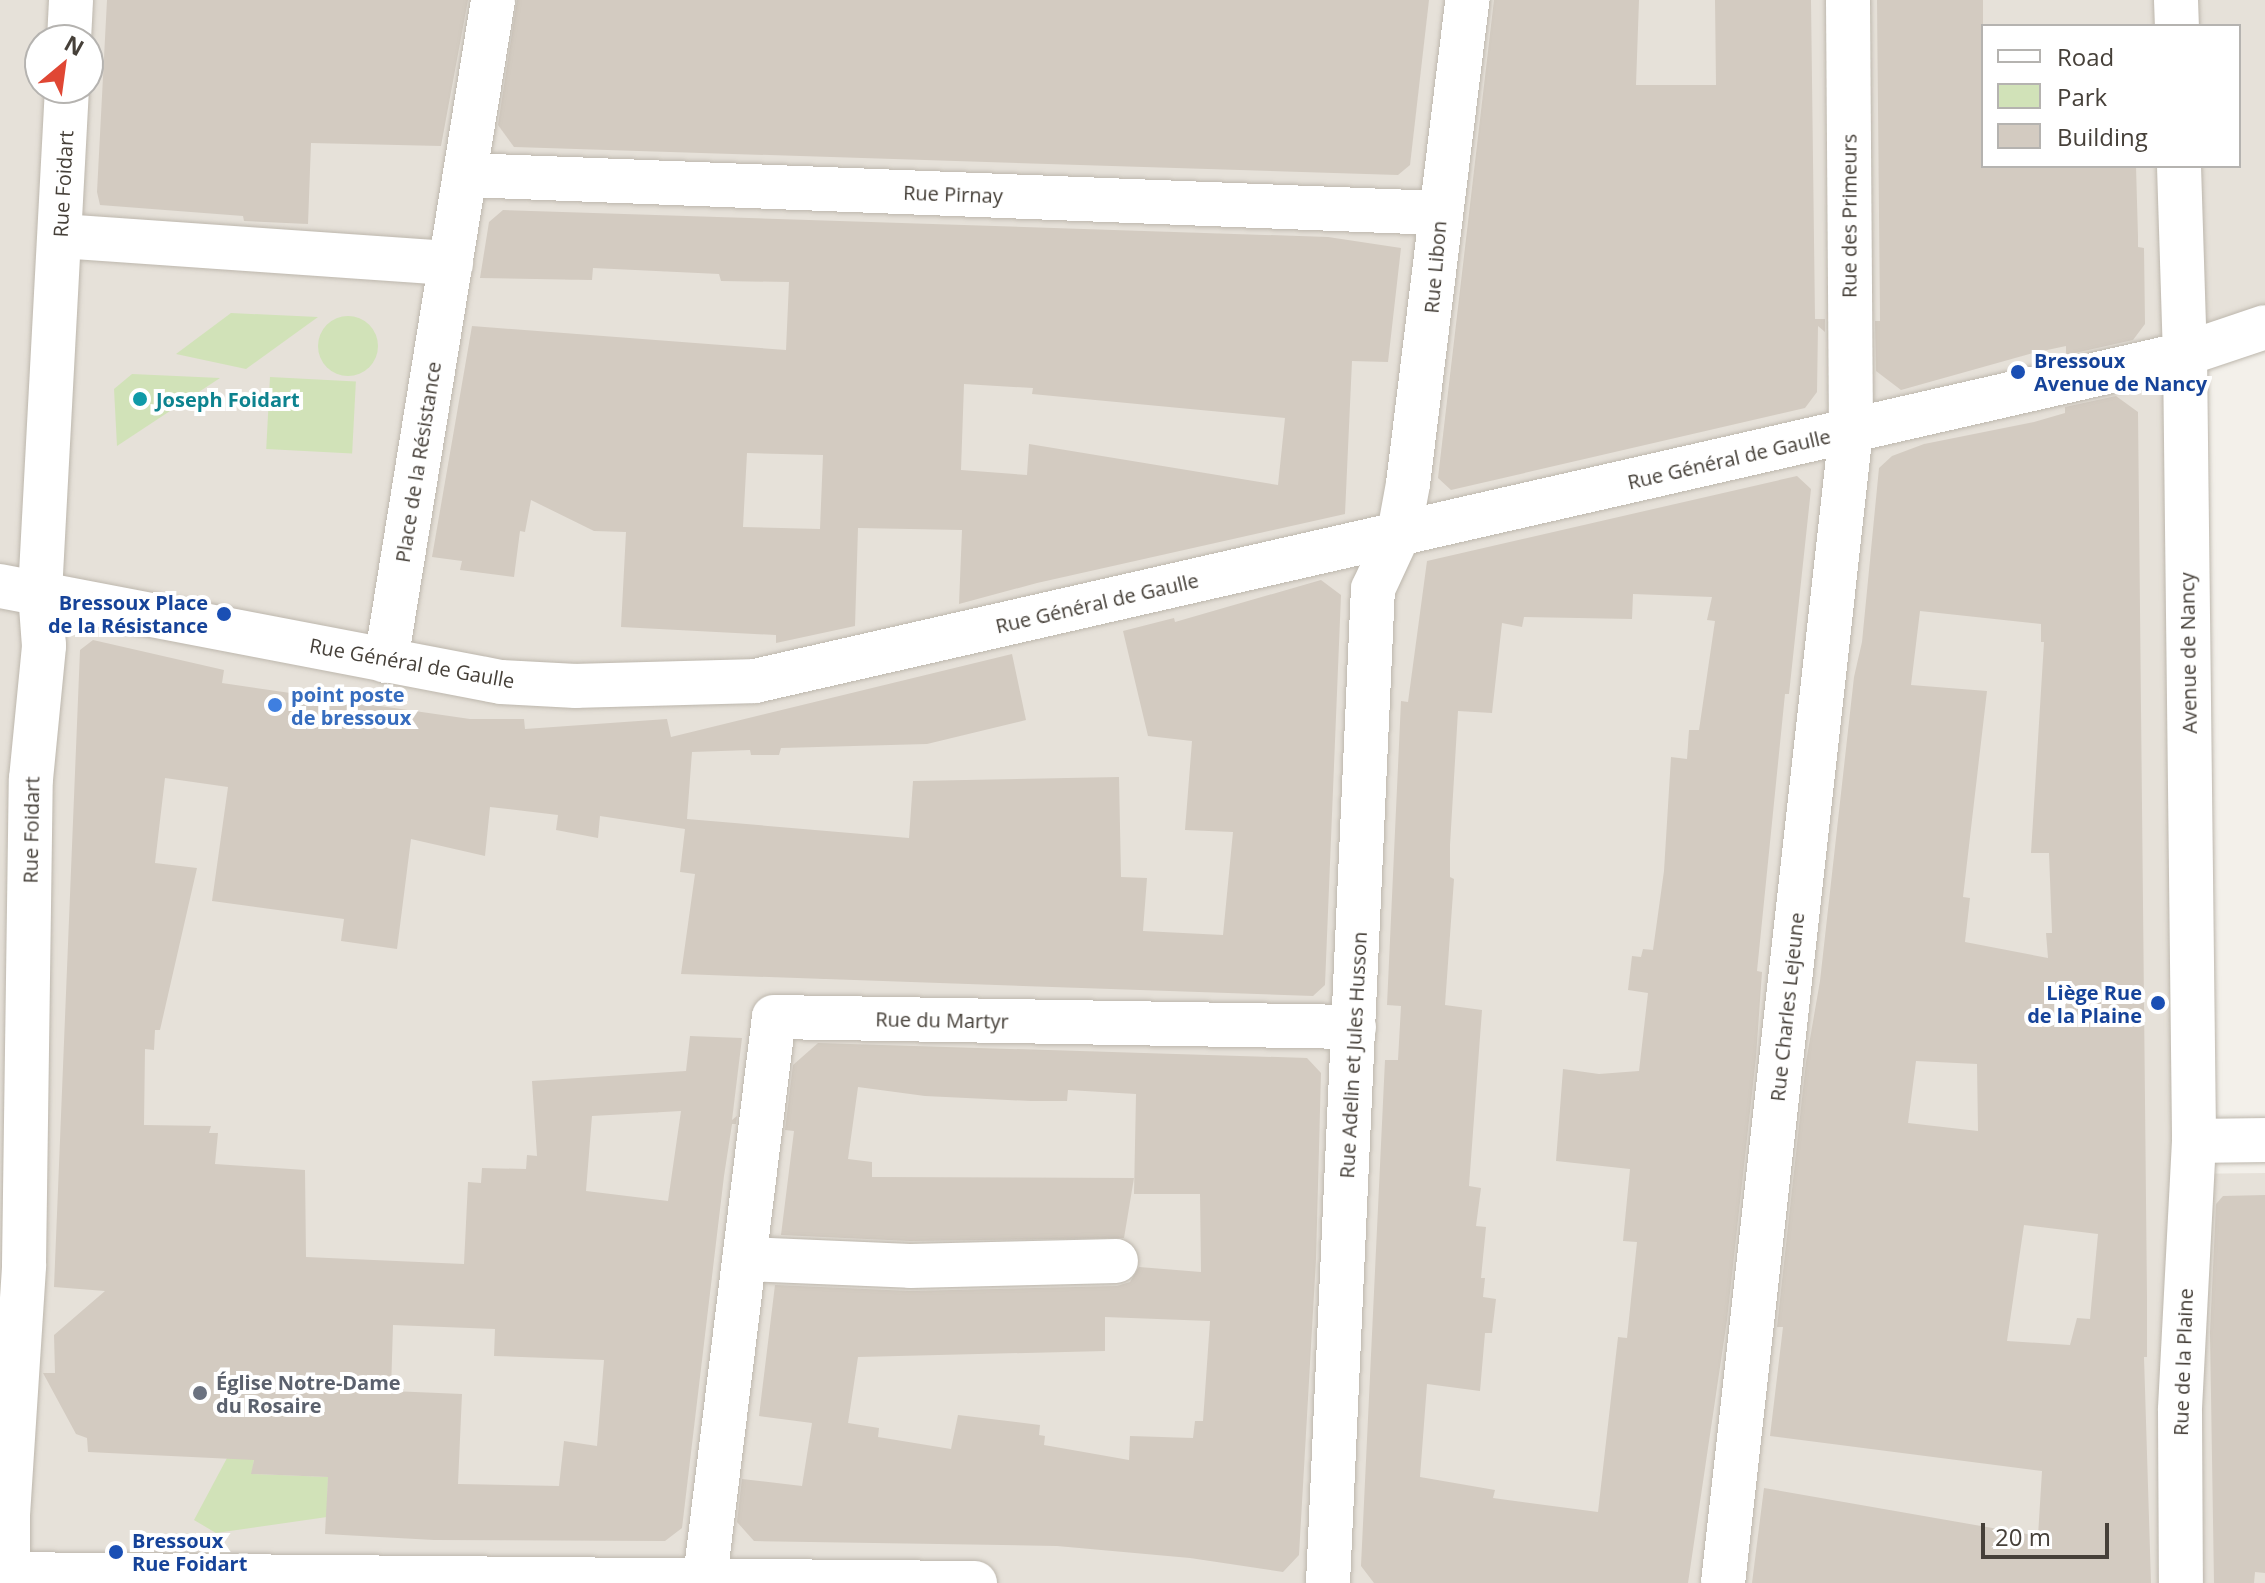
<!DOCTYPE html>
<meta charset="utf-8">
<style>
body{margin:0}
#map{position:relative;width:2265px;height:1583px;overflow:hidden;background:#f3f0ea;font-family:"Open Sans",sans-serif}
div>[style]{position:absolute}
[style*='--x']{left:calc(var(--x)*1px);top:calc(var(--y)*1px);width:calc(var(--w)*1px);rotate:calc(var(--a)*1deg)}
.residential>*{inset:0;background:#e6e1d9}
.green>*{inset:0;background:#d1e2b8;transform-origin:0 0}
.round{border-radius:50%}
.building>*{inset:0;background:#d3cbc1}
.roads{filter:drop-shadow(0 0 2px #bdb7ad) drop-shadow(0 0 2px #bdb7ad)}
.street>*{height:44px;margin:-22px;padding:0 22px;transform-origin:22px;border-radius:22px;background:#fff}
.dots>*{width:22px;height:22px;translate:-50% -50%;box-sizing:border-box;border:4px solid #fff;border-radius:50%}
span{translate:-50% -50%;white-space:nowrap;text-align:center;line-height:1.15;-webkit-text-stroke:8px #fff;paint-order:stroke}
.street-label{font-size:20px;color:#464039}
.transit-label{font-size:20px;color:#164399;font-weight:700}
.left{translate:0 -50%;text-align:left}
.right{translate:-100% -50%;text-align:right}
.culture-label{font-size:20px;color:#0d838f;font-weight:700}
.shop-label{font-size:20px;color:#366cbe;font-weight:700}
.worship-label{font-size:20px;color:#5b616d;font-weight:700}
.legend{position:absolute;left:1981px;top:24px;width:260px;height:144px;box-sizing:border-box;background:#fff;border:2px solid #b5b3b0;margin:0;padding:10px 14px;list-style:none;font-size:24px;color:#464039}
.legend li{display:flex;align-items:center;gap:16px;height:40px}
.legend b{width:40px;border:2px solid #b5b3b0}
.north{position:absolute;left:24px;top:24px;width:80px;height:80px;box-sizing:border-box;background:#fff;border:2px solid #b5b3b0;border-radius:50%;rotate:29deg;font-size:22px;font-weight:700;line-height:32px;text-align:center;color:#464039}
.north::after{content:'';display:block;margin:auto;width:28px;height:36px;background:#e04734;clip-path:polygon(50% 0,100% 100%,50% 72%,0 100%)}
.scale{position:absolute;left:1981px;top:1523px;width:128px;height:36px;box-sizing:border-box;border:4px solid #464039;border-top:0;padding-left:10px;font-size:24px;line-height:28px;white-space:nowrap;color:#464039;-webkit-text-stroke:6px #fff;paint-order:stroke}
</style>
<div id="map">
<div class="residential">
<i style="clip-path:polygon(evenodd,0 0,2265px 0,2265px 323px,2185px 355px,2178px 1174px,2265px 1173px,2265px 1583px,0 1583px,0 0,1983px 26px,2239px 26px,2239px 166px,1983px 166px,1983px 26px,0 0,40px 40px,88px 40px,88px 88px,40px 88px,40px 40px)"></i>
</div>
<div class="green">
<i style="clip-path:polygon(231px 313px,318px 317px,246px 369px,176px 354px)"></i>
<i class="round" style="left:318px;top:316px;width:60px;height:60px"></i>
<i style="clip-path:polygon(132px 374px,220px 378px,117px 446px,114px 389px)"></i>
<i style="left:270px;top:377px;width:86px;height:72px;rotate:3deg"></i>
<i style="clip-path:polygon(227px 1458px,254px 1459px,252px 1474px,328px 1477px,327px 1517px,216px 1533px,194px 1520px)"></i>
</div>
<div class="building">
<i style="clip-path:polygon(107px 0,468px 0,441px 146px,311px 143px,308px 224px,244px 221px,243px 216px,100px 205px,97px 192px)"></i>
<i style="clip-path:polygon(517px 0,1429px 0,1410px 165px,1398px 175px,514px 147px,498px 125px)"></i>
<i style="clip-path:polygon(1494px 0,1639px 0,1636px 85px,1716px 85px,1715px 0,1811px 0,1815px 319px,1825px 319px,1825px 332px,1818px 326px,1817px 392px,1805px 408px,1451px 490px,1438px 478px)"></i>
<i style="clip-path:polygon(1877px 0,1983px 0,1983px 166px,2136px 166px,2138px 237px,2138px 247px,2144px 248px,2145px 324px,2133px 340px,2066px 355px,2066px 346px,2033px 353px,1901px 390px,1876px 371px,1875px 321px,1880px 321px)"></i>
<i style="clip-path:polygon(evenodd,503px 210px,1328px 237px,1401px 248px,1388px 362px,1352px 361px,1345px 514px,1037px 583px,959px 604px,962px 530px,858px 528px,855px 626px,776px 643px,776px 635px,621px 627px,626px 532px,594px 531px,531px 500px,525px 532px,520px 531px,514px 577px,460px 570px,462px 561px,432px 557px,472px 326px,786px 350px,789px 282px,721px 281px,719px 274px,593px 268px,592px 280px,480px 278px,489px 222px,503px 210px,964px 384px,1033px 388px,1032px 394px,1285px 418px,1278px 485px,1029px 444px,1027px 475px,961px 470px,964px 384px,503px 210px,747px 453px,823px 455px,820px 529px,743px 527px,747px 453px)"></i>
<i style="clip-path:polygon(evenodd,2116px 396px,2138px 412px,2147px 1298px,2147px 1357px,2144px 1357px,2151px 1583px,1752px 1583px,1764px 1488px,2038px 1536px,2042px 1471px,1770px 1436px,1783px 1327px,1777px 1327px,1806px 1062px,1820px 981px,1854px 677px,1862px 642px,1879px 468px,1892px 456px,1924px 444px,2034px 422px,2065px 413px,2065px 407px,2116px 396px,1920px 611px,2041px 624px,2041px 642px,2044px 642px,2031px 853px,2049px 853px,2052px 933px,2046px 933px,2048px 958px,1965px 942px,1970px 898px,1963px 897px,1987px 691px,1911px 685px,1920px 611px,2116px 396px,1916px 1061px,1977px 1064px,1978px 1131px,1908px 1123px,1916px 1061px,2116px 396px,2024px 1225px,2098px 1234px,2090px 1319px,2077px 1318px,2070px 1345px,2007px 1341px,2024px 1225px)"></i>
<i style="clip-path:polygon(evenodd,1797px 476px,1811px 489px,1789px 694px,1785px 694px,1757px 971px,1762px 972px,1756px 1057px,1727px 1320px,1688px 1583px,1374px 1583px,1361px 1566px,1385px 1060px,1398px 1060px,1401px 1006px,1387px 1005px,1401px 701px,1408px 702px,1427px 561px,1797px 476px,1633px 594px,1712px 597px,1707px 620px,1715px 621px,1699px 730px,1689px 730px,1687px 759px,1671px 757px,1664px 871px,1653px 950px,1643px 949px,1641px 957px,1632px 956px,1628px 990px,1648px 993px,1639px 1071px,1599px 1074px,1563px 1069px,1556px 1161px,1630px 1169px,1623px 1241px,1637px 1242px,1627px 1338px,1618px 1337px,1598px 1512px,1493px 1498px,1495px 1490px,1420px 1477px,1427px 1384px,1480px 1391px,1485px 1333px,1492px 1333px,1496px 1299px,1483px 1297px,1485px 1278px,1481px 1278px,1486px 1227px,1476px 1226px,1481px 1188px,1469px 1186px,1482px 1010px,1445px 1005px,1454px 879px,1450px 877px,1450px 845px,1458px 711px,1492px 713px,1502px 623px,1522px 627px,1524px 617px,1632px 619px,1633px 594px)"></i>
<i style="clip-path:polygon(evenodd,1321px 580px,1341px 595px,1325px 985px,1313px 996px,681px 974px,695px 874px,680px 872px,685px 829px,600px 816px,598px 838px,556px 830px,558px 815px,490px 807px,485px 856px,411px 839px,397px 949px,341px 941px,344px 919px,212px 901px,228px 787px,165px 778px,155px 863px,197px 868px,160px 1030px,155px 1030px,154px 1050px,145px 1049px,144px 1125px,211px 1126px,209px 1133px,218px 1133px,215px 1164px,305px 1170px,306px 1257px,464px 1264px,468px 1182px,481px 1183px,482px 1168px,526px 1169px,527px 1155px,537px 1156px,532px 1081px,686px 1071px,690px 1036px,742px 1038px,732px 1120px,737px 1116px,736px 1124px,732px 1124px,724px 1176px,682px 1528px,665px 1541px,434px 1540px,325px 1534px,328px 1477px,251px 1474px,254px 1460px,88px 1452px,87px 1438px,76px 1434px,43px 1373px,55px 1373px,54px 1335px,105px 1291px,54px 1287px,80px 650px,93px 640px,224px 670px,222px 683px,470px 719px,524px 719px,525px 729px,667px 719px,671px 737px,1012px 654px,1026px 720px,927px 744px,781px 748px,779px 755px,751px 755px,750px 750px,692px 752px,687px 819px,909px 838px,913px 781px,1119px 777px,1121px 877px,1147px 878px,1143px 931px,1223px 935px,1233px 832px,1185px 830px,1192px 741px,1148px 736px,1123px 631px,1174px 618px,1175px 622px,1321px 580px,681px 1111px,668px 1201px,586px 1191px,592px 1116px,681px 1111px,1321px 580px,393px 1325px,495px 1329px,494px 1356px,604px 1360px,597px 1446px,564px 1441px,559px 1486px,458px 1484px,462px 1394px,391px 1391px,393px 1325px)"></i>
<i style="clip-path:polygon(evenodd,818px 1043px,1307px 1058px,1321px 1073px,1316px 1259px,1299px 1555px,1283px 1572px,1190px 1558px,1057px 1546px,754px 1541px,737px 1522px,742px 1479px,802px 1486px,812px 1423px,759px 1416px,775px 1285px,910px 1291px,1117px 1286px,1130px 1282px,1139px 1267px,1201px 1272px,1200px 1194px,1134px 1194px,1136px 1094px,1068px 1090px,1067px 1101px,1031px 1101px,925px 1096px,858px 1087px,848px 1159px,872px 1162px,872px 1177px,1134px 1178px,1124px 1238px,910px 1241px,781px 1235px,794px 1131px,785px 1130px,793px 1065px,818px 1043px,1105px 1317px,1210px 1321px,1203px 1421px,1195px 1421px,1193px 1438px,1130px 1436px,1129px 1460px,1044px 1445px,1045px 1436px,1039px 1435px,1040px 1425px,958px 1415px,951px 1449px,878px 1437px,879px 1428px,848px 1423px,858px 1357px,1105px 1351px,1105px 1317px)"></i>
<i style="clip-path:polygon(2265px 1195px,2265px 1573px,2255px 1572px,2254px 1583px,2214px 1583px,2210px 1332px,2216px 1204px,2223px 1196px)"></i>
</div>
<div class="roads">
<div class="street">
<i style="--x:2176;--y:0;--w:26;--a:88"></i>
<i style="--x:69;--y:40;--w:40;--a:-87.1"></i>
<i style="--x:2179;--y:166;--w:188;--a:88.2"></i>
<i style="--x:2185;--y:354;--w:787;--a:89.34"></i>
<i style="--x:2194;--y:1141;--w:270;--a:93"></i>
<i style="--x:2180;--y:1411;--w:172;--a:89.7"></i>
<i style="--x:467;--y:175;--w:974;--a:2.24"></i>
<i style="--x:61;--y:236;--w:391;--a:4"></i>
<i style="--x:0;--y:586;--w:510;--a:10.85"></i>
<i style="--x:501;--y:682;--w:75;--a:3.1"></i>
<i style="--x:576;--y:686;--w:179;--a:-1.6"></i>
<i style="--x:755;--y:681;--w:1467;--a:-12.88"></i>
<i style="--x:2185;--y:354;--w:84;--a:-18.6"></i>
<i style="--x:386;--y:661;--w:670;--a:-80.8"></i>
<i style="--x:2194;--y:1141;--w:71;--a:-0.8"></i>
<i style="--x:746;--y:1259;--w:164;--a:2.4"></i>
<i style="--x:910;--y:1266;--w:206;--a:-1.4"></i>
<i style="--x:0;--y:1574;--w:975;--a:0.53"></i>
<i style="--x:8;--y:1574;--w:59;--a:-90"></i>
<i style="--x:8;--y:1515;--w:251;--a:-86.3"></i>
<i style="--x:24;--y:1265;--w:486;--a:-89.2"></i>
<i style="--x:31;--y:779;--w:134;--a:-84.4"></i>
<i style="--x:44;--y:646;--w:53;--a:-94.3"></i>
<i style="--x:40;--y:593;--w:506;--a:-86.94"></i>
<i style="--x:705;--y:1578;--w:565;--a:-82.99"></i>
<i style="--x:774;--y:1017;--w:580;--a:0.99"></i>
<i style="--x:1328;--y:1583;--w:995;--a:-87.41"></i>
<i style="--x:1373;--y:589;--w:62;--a:-65.1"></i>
<i style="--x:1399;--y:533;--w:50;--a:-79.6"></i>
<i style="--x:1408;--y:484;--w:488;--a:-83"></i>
<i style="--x:1723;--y:1583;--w:1159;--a:-83.66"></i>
<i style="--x:1851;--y:431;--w:431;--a:-90.4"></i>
</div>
</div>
<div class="dots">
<i style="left:2018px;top:372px;background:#1a4fb4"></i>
<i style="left:140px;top:399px;background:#0f9aa8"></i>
<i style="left:224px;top:614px;background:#1a4fb4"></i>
<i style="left:275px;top:705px;background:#3f7fe0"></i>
<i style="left:2158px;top:1003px;background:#1a4fb4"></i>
<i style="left:200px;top:1393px;background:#6b7280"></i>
<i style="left:116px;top:1552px;background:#1a4fb4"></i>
</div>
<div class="street-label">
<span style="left:63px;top:184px;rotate:-87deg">Rue Foidart</span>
<span style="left:953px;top:194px;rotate:2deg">Rue Pirnay</span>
<span style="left:1849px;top:216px;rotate:-90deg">Rue des Primeurs</span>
<span style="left:1435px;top:267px;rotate:-85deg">Rue Libon</span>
<span style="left:1729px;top:459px;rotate:-13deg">Rue Général de Gaulle</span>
<span style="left:418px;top:462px;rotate:-81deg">Place de la Résistance</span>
<span style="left:1097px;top:603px;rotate:-13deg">Rue Général de Gaulle</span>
<span style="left:2188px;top:653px;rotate:-91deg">Avenue de Nancy</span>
<span style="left:412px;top:663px;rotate:10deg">Rue Général de Gaulle</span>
<span style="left:31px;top:830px;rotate:-89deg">Rue Foidart</span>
<span style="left:1787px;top:1007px;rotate:-84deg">Rue Charles Lejeune</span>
<span style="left:942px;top:1020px;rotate:1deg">Rue du Martyr</span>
<span style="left:1353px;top:1055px;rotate:-87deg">Rue Adelin et Jules Husson</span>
<span style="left:2183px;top:1362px;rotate:-88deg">Rue de la Plaine</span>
</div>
<div class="transit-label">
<span class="left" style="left:2034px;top:372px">Bressoux<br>Avenue de Nancy</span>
<span class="right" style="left:208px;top:614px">Bressoux Place<br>de la Résistance</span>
<span class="right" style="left:2142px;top:1004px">Liège Rue<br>de la Plaine</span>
<span class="left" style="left:132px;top:1552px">Bressoux<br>Rue Foidart</span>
</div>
<div class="culture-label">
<span class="left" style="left:156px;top:399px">Joseph Foidart</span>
</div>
<div class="shop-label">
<span class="left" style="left:291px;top:706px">point poste<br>de bressoux</span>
</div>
<div class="worship-label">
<span class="left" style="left:216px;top:1394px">Église Notre-Dame<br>du Rosaire</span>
</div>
<ul class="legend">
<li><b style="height:10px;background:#fff"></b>Road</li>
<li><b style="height:22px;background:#d1e2b8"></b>Park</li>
<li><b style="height:22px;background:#d3cbc1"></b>Building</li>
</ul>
<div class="north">N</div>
<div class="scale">20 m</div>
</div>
